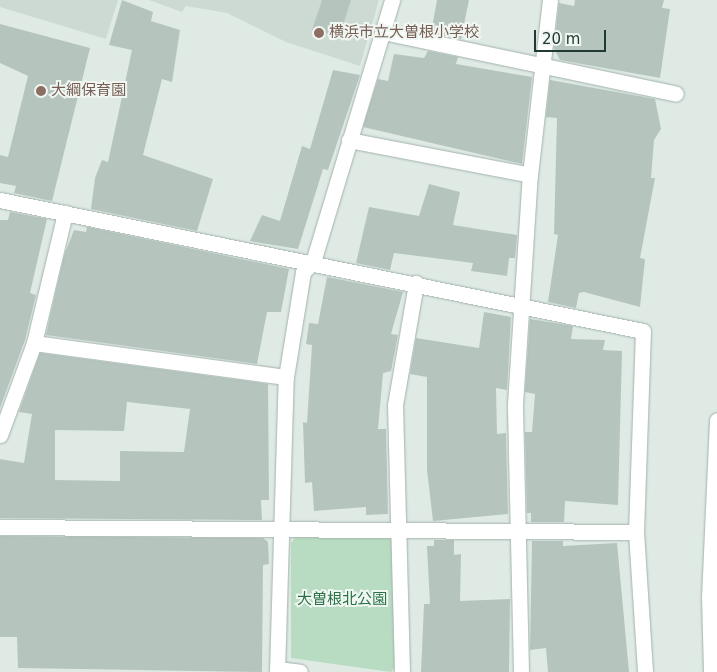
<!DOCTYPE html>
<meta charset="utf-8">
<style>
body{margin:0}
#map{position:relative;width:717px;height:672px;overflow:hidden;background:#dfeae5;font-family:"DejaVu Sans","Noto Sans JP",sans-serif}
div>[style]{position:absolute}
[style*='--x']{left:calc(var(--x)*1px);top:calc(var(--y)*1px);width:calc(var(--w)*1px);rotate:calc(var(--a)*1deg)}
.built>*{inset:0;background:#cddad4}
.green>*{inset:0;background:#b8dcc2}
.building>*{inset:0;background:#b5c5be}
.roads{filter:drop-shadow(0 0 1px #a2b2ac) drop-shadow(0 0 1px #a2b2ac)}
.street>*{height:15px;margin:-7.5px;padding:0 7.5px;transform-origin:7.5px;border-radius:7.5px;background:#fff}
.secondary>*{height:15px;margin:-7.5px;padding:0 7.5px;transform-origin:7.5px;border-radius:7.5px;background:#fff}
.dots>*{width:14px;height:14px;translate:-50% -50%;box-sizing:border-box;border:2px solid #f0f7f3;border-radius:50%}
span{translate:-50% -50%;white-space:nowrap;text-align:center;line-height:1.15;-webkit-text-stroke:4px #f0f7f3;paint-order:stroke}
.education-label{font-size:15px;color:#785e54}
.left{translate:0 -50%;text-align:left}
.park-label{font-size:15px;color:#2b7146}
.scale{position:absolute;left:534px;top:30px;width:72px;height:22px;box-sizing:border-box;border:2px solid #203a33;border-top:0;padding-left:6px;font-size:15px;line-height:18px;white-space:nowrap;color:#203a33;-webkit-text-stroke:4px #f0f7f3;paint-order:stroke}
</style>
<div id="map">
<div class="built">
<i style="clip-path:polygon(0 0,118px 0,106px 39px,0 7px)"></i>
<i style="clip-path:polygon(149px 0,379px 0,360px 66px,286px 42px,227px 13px,186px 6px,182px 12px)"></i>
</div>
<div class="green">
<i style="clip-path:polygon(295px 537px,392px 538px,395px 667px,391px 672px,291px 658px,291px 543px)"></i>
</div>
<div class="building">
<i style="clip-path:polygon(122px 0,153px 12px,151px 21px,180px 30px,172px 82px,162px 79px,143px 155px,213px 179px,197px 231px,91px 209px,95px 178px,102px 160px,108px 162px,132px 50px,109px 45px)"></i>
<i style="clip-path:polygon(322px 0,351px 0,339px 38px,312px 30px)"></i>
<i style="clip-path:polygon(437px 0,469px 0,461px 39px,431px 33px)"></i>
<i style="clip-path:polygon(575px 0,664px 0,662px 8px,670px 9px,660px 78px,560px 60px,554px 48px,559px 3px,574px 6px)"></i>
<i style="clip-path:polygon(0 24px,90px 48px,52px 201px,14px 193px,16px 186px,0 183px,0 155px,8px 157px,28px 76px,0 63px)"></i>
<i style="clip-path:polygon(428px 51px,458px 57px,456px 64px,532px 77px,522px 164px,363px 127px,378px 79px,388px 81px,394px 54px,424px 58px)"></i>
<i style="clip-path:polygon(333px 70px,360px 75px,328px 170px,323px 169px,298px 249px,250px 241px,262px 215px,280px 221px,302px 146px,310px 149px)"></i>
<i style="clip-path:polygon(550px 80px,655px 99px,661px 129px,654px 140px,651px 178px,655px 178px,640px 258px,645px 259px,640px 307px,584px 292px,579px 293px,576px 308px,548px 302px,558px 235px,554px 234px,557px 118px,546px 117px)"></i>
<i style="clip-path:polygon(429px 184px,460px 192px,453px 225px,517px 235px,515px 258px,509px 258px,507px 276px,471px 271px,473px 263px,394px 253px,390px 270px,356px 263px,369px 207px,419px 216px)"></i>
<i style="clip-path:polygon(10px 212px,47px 219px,30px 293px,36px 295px,25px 340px,0 408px,0 220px,8px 220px)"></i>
<i style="clip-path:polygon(87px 227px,289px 269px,281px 312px,267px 312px,257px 364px,46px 335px,64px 256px,74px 230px,86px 232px)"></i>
<i style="clip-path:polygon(327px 277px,403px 292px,391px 334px,398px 335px,391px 371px,383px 373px,378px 429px,386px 429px,388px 514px,366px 515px,366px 507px,314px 511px,312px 482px,305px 483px,303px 422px,307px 423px,312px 345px,306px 344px,309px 323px,318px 324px)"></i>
<i style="clip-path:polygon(484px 312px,511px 317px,507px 390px,496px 388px,497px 434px,506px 433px,508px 514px,433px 521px,427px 470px,427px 377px,410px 374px,416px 338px,479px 348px)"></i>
<i style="clip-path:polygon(530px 319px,573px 326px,571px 339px,605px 340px,603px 350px,622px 351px,618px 505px,565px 501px,564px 522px,531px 522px,531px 513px,527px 513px,525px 432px,532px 432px,535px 394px,525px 392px)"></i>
<i style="clip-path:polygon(evenodd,40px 353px,268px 384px,269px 500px,261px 500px,262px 520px,0 518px,0 459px,24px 463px,32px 414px,19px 412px,40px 353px,127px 402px,190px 409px,184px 452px,120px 451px,120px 481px,55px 480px,55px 430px,124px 431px,127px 402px)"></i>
<i style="clip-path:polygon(0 536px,263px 538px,268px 542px,269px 564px,263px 565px,262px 672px,18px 668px,17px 637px,0 637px)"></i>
<i style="clip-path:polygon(434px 540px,454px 540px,454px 555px,461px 554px,460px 601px,510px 599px,509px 672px,421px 672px,424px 604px,430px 604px,427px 546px,434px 546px)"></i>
<i style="clip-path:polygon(532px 541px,563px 541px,563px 546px,617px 543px,629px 672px,548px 672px,546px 648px,530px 650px)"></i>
</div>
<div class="roads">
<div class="street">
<i style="--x:383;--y:32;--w:299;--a:11.9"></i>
<i style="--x:349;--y:140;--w:184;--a:10.9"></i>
<i style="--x:0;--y:200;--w:656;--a:11.52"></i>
<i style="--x:643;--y:331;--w:201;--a:92"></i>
<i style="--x:636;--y:532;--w:140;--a:86.3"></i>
<i style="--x:34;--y:343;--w:254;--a:7.7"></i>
<i style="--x:0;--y:435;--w:98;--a:-69.7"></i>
<i style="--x:34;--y:343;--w:134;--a:-76.6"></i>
<i style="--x:0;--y:527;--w:636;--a:0.45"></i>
<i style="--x:277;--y:669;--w:23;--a:7"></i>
<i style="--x:277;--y:672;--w:295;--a:-88.3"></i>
<i style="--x:286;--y:377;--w:106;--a:-80.8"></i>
<i style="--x:303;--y:272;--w:14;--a:-45"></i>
<i style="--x:313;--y:262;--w:274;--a:-73.2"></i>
<i style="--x:402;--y:672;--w:267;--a:-91.5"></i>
<i style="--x:395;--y:405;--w:124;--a:-80.2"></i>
<i style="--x:521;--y:672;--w:268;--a:-91.3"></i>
<i style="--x:515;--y:404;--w:229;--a:-86.3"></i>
<i style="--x:530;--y:175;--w:176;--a:-83.5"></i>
</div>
<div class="secondary">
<i style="--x:711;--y:672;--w:75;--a:-91.5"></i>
<i style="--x:709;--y:597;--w:177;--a:-87.4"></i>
</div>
</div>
<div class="dots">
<i style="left:319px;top:33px;background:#8d6e63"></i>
<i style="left:41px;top:91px;background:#8d6e63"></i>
</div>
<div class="education-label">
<span class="left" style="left:329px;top:33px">横浜市立大曽根小学校</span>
<span class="left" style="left:51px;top:91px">大綱保育園</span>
</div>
<div class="park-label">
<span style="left:342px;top:600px">大曽根北公園</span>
</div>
<div class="scale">20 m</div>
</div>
